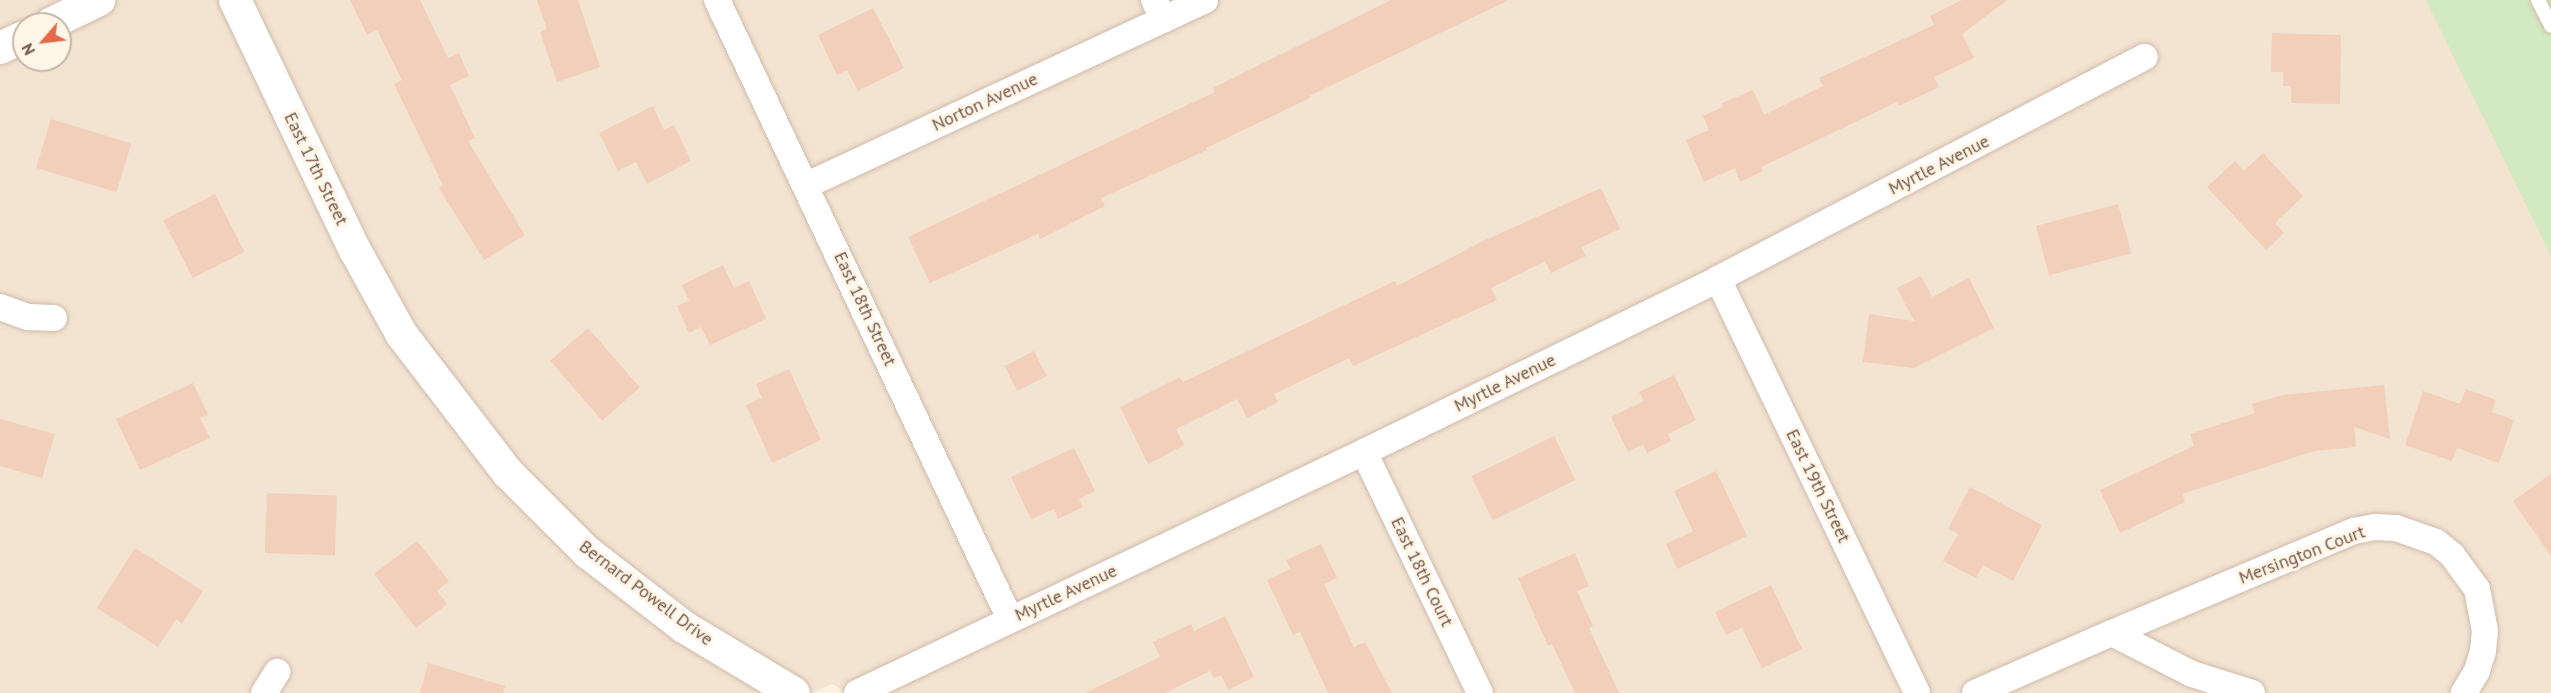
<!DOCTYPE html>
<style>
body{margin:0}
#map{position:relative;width:2551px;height:693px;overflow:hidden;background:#fcf2e2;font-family:"PT Sans",sans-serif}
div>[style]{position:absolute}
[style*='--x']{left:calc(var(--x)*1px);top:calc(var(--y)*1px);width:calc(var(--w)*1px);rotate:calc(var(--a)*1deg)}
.residential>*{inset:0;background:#f3e3d1}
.green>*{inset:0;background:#d2e9c1}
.building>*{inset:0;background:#f1cfba;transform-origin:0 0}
.roads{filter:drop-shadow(0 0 2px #cfbbac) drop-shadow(0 0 2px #cfbbac)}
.service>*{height:14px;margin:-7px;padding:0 7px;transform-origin:7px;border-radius:7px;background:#fff}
.minor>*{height:26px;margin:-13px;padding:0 13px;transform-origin:13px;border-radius:13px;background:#fff}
.tertiary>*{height:32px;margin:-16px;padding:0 16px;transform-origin:16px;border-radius:16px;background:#fff}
span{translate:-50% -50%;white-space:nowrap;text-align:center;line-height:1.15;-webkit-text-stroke:6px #fff6e8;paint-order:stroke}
.street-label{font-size:18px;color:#735749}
.north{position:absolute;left:12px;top:12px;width:60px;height:60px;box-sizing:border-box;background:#fff6e8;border:2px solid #c7b6a8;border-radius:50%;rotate:242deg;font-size:16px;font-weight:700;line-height:24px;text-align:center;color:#735749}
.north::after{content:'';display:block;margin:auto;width:21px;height:27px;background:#e56948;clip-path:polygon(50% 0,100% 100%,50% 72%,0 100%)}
</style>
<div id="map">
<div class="residential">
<i style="clip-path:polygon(evenodd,0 0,2551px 0,2551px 693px,848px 693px,832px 684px,812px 693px,0 693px,0 0,24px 24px,60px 24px,60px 60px,24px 60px,24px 24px)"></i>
</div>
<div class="green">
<i style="clip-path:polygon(2426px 0,2551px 0,2551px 256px)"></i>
</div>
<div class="building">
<i style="clip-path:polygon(350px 0,420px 0,448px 58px,459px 53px,469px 76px,450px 85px,475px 138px,468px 141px,525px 235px,484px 260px,439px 188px,443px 185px,394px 84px,402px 80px,377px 30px,367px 35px)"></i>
<i style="clip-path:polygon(537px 0,578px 0,600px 67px,557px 82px,540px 32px,547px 29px)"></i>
<i style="clip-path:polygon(1391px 0,1509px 0,1309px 96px,1310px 98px,1206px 148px,1207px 150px,1101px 198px,1105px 206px,1040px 239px,1038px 234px,930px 283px,908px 237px,1215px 92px,1213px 88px)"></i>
<i style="clip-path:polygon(1962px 0,2007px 0,1962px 34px,1974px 58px,1934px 77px,1939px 87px,1899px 106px,1897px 102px,1761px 167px,1763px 171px,1740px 182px,1735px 168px,1704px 182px,1686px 140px,1709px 130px,1703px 116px,1723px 107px,1722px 103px,1753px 90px,1764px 115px,1823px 86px,1819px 78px,1934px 25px,1930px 16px)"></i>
<i style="clip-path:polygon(873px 8px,904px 68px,858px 91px,847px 70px,837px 75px,818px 35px)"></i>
<i style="clip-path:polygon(2272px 33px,2341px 35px,2340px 104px,2291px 103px,2291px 86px,2283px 86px,2283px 72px,2271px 72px)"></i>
<i style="clip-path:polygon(653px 106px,664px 130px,674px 125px,691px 161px,647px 184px,636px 162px,618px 171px,599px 133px)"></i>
<i style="left:51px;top:119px;width:84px;height:51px;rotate:17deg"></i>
<i style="clip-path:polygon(2263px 153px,2303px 196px,2275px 223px,2284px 233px,2266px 250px,2207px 187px,2235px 161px,2244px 171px)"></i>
<i style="clip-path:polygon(1601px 188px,1620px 229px,1581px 247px,1586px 256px,1551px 273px,1545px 261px,1491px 288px,1497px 300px,1353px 366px,1349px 358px,1274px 394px,1278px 402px,1247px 418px,1237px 399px,1176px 429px,1184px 445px,1148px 464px,1120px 407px,1180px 377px,1183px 382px,1395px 281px,1397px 286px,1481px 242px)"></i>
<i style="left:215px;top:194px;width:65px;height:58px;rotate:63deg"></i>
<i style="left:2118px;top:204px;width:51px;height:85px;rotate:75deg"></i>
<i style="clip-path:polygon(723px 265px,734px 288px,749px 281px,766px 319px,710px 345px,701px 327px,689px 333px,677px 306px,689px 301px,682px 285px)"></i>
<i style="clip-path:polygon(1921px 276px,1932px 297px,1969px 278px,1994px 328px,1914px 368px,1863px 362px,1869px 314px,1914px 321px,1897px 288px)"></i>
<i style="left:588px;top:328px;width:79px;height:50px;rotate:49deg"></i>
<i style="left:1034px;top:351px;width:28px;height:33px;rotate:63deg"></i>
<i style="clip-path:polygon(789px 369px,821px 440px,772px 463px,746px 405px,762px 398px,756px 384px)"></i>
<i style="clip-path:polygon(1674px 375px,1696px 420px,1668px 434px,1671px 441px,1647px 453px,1643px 444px,1628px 452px,1611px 417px,1644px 401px,1639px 392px)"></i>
<i style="clip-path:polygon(193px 383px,208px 415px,200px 418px,210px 438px,140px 470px,116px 419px)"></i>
<i style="clip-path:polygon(2384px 385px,2390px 439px,2354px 427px,2356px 447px,2314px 451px,2182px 494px,2185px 502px,2120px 533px,2100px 490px,2194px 446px,2190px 434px,2255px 413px,2252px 404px,2283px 395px)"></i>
<i style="clip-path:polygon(2466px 389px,2496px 400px,2492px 412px,2514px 420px,2499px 463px,2457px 448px,2452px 461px,2405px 445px,2423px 391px,2460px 404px)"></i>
<i style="clip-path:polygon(0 419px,55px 434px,42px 478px,0 466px)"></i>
<i style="left:1554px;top:436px;width:49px;height:92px;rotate:64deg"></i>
<i style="clip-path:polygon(1074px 448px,1095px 491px,1079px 499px,1083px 507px,1058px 519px,1054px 509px,1031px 519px,1011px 477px)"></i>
<i style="clip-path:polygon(1716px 471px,1747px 536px,1677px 569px,1666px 544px,1693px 531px,1674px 491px)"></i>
<i style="clip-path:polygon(2551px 474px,2551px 556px,2513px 501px)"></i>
<i style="clip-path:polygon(1970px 487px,2042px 525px,2013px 581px,1983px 565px,1976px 578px,1943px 561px,1958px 534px,1948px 529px)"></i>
<i style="left:267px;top:493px;width:70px;height:60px;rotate:2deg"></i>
<i style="clip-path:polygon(417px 541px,449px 581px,437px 591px,447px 604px,416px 628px,374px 574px)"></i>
<i style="clip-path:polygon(1321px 544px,1337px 578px,1324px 584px,1354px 647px,1365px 642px,1392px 693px,1328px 693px,1300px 632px,1293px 635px,1267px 580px,1290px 569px,1286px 560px)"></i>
<i style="clip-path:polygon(135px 548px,203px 591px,182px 624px,176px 619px,158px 647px,97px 608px)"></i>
<i style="clip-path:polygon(1575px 553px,1589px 586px,1577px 591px,1593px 626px,1589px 628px,1619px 693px,1575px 693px,1552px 644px,1548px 646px,1518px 578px)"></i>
<i style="clip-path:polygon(1771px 585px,1802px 649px,1762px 668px,1742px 628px,1726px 635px,1715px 612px)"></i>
<i style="clip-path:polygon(1225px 616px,1254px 677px,1228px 690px,1221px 675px,1214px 678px,1210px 671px,1165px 693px,1085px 693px,1160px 657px,1153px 642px,1191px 624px,1194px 631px)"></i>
<i style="clip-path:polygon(428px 663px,505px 686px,503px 693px,420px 693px)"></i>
</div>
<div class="roads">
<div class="service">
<i style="--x:2538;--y:0;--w:29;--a:63"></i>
</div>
<div class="minor">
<i style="--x:717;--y:0;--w:685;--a:64.67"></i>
<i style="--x:1154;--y:0;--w:22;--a:63"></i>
<i style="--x:807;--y:185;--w:439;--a:-24.9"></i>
<i style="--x:1718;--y:279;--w:459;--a:64.3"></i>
<i style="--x:0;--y:307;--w:30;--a:20"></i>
<i style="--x:28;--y:317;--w:26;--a:2"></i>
<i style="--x:1364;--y:452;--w:267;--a:64.3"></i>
<i style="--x:264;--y:693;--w:25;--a:-58"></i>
<i style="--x:857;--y:693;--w:561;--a:-25.42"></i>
<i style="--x:1364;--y:452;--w:394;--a:-26"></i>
<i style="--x:1718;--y:279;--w:481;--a:-27.5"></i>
<i style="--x:1975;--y:693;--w:150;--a:-23.7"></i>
<i style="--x:2252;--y:693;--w:63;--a:-162.4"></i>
<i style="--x:2192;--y:674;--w:90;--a:-152.9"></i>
<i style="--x:2112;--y:633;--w:263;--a:-22.9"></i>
<i style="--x:2354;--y:531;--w:21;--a:-11"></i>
<i style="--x:2375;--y:527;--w:21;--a:3"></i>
<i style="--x:2396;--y:528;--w:42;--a:19.3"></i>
<i style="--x:2436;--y:542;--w:21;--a:39"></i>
<i style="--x:2452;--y:555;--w:42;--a:53.7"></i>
<i style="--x:2477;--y:589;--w:43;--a:79.2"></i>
<i style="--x:2485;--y:631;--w:20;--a:96"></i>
<i style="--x:2483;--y:651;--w:21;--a:107"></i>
<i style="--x:2477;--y:671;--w:26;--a:121"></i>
</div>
<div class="tertiary">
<i style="--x:235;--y:0;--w:277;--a:64.4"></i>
<i style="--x:355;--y:250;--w:97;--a:61.1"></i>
<i style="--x:402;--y:335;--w:174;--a:52.5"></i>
<i style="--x:508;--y:473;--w:112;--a:45"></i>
<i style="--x:587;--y:552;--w:123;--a:37.7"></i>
<i style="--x:684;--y:627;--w:128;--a:31"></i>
<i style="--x:50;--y:24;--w:55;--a:-26.1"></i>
<i style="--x:0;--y:48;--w:26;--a:-25"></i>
</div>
</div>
<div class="street-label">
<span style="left:985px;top:102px;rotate:-25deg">Norton Avenue</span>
<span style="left:1939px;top:165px;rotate:-27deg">Myrtle Avenue</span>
<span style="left:316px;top:169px;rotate:64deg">East 17th Street</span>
<span style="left:865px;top:309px;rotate:65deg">East 18th Street</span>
<span style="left:1505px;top:383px;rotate:-26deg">Myrtle Avenue</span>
<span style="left:1818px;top:486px;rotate:64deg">East 19th Street</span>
<span style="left:2302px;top:555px;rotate:-21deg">Mersington Court</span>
<span style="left:1422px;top:572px;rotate:64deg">East 18th Court</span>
<span style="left:646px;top:593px;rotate:37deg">Bernard Powell Drive</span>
<span style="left:1066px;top:593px;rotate:-25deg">Myrtle Avenue</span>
</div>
<div class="north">N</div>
</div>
